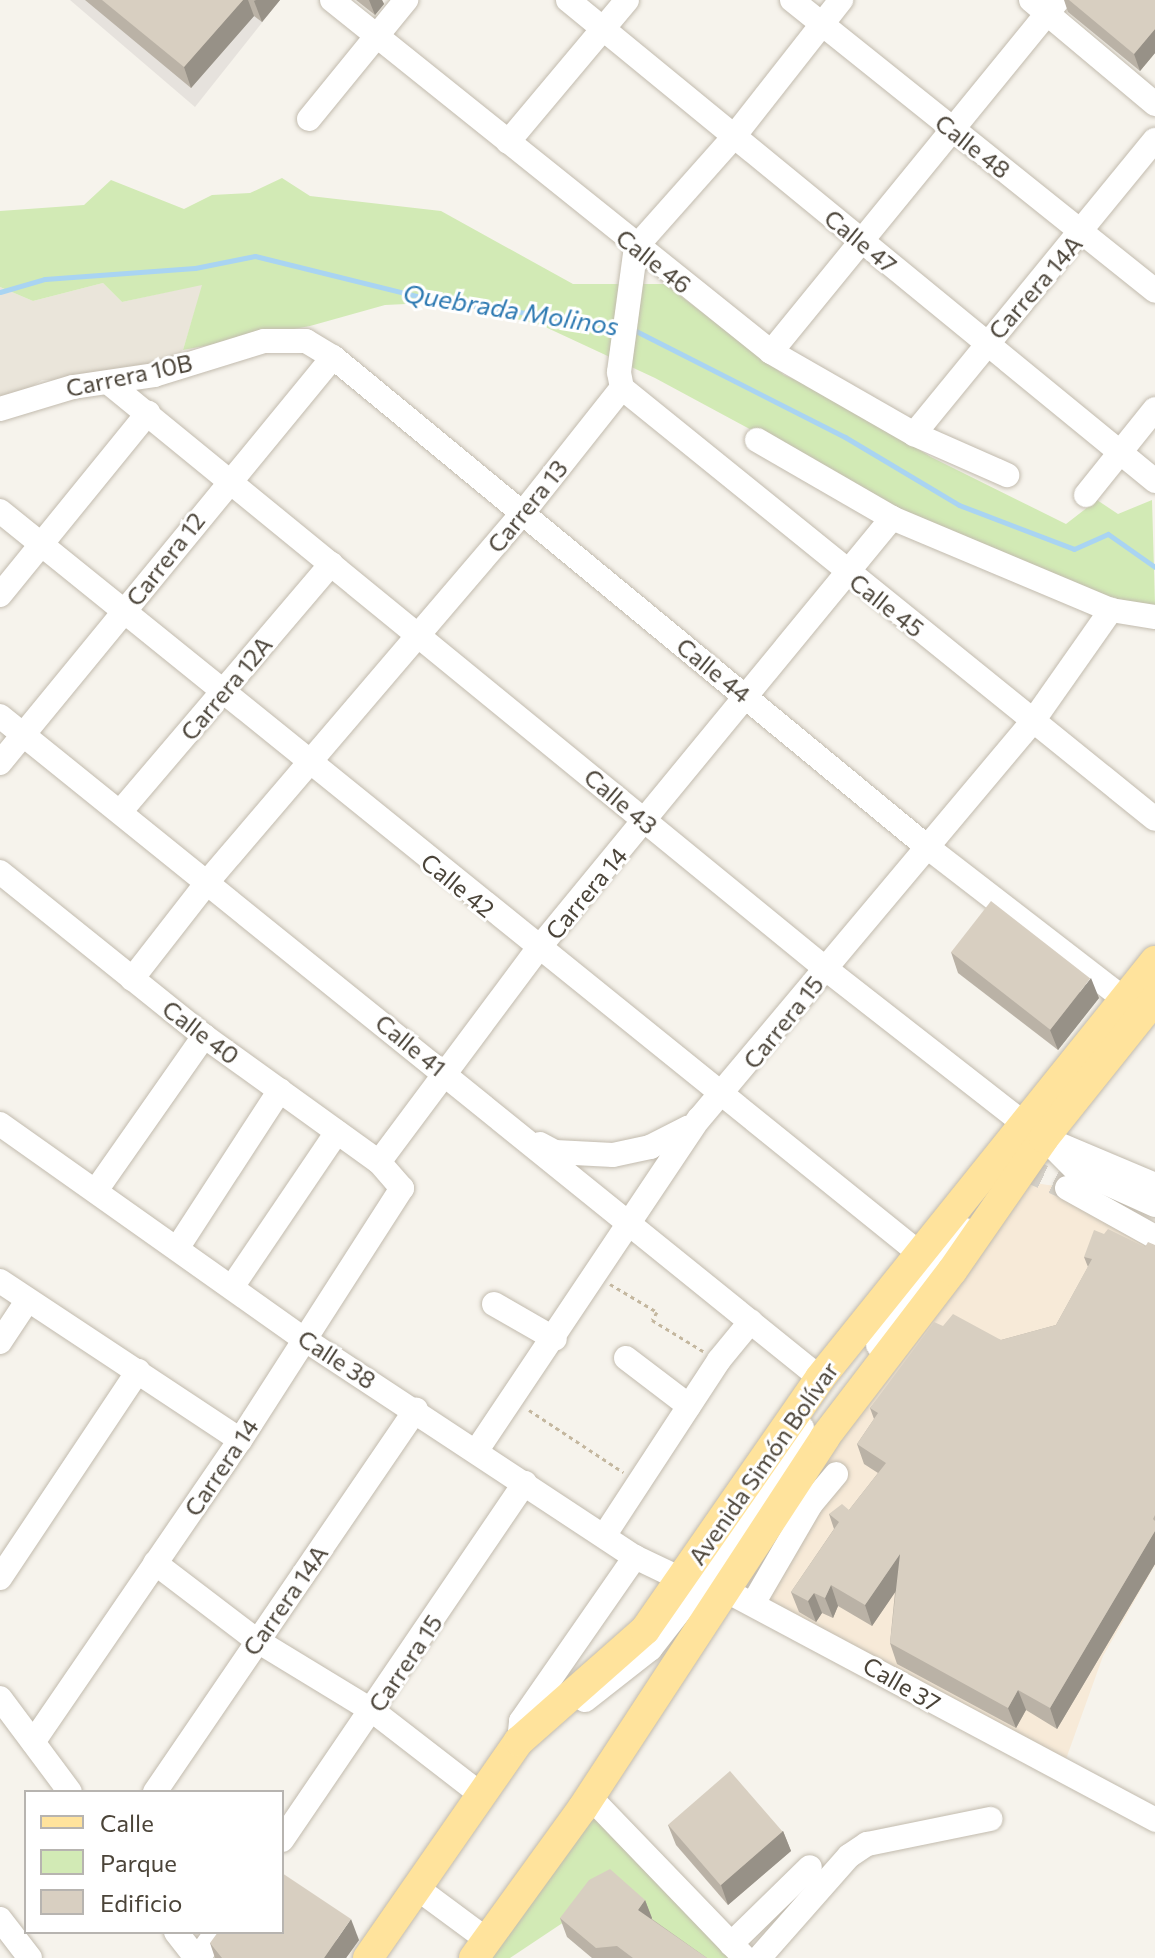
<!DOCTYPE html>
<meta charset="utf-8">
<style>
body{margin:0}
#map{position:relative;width:1155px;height:1958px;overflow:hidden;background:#f6f3ec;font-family:Commissioner,sans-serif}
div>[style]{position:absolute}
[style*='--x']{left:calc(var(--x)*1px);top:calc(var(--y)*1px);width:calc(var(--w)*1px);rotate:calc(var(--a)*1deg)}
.residential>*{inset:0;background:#eae5da}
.commercial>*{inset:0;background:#f7ead8}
.industrial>*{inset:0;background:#e6e2dd}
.green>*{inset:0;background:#d2eab5}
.stream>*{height:5px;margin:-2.5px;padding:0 2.5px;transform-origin:2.5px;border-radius:2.5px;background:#a9d4f2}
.minor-tunnel>*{height:24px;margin-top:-12px;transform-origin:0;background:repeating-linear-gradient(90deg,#d4d0c8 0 24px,transparent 0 36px)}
.path>*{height:3px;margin-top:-1.5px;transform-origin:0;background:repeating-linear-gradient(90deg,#c4b79f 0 4px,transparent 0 8px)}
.roads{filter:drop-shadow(0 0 2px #c2bbae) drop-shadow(0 0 2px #c2bbae)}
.minor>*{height:24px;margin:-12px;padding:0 12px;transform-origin:12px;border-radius:12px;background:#fff}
.major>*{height:30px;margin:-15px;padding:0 15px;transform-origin:15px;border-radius:15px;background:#ffe39c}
.wall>*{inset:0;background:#bab2a6}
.shaded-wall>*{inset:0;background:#979187}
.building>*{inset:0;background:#d8cfc1;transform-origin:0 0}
span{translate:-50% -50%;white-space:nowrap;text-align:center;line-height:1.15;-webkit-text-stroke:6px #fff;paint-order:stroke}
.street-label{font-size:24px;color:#4b4439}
.water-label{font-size:26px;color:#2e7ab2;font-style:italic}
.legend{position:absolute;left:24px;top:1790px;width:260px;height:144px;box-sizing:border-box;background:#fff;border:2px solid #b7b4b0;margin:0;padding:10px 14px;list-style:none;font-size:24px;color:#4b4439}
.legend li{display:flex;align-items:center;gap:16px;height:40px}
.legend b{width:40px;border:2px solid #b7b4b0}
</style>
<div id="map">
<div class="residential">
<i style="clip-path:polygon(103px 283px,122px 302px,203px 284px,183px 350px,149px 379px,42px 380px,0 407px,0 287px,33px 301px)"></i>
</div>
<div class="commercial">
<i style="clip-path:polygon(1016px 1180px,1067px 1188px,1155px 1237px,1155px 1565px,1103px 1656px,1061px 1773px,725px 1590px)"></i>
</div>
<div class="industrial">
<i style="clip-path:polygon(70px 0,280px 0,195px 107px)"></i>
</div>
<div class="green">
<i style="clip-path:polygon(282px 178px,310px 196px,441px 211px,573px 284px,665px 284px,784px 375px,828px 394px,931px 457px,1066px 524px,1097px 500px,1118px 514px,1152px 500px,1155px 605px,1115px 600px,915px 518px,655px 378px,541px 325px,447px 302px,385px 305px,310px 326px,183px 350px,202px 285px,122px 302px,103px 283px,33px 301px,0 287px,0 211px,84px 205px,111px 180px,184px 209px,212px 195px,250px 193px)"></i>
<i style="clip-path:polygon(590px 1797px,745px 1958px,689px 1958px,645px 1928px,652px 1918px,567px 1920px,510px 1958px,474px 1958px)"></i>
</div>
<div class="stream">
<i style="--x:0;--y:292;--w:47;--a:-16.1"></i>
<i style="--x:45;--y:279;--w:150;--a:-4.2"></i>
<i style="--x:195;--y:268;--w:61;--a:-11.3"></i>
<i style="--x:255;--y:256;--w:187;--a:13.9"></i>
<i style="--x:437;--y:301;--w:181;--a:7.6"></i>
<i style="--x:634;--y:330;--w:237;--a:26.9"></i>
<i style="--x:845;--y:437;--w:133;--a:30.8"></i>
<i style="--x:959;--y:505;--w:123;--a:20.9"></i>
<i style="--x:1074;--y:549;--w:37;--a:-24"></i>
<i style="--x:1108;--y:534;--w:57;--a:35.1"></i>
</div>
<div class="minor-tunnel">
<i style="--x:1008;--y:1170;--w:13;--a:-13"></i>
<i style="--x:1021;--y:1167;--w:51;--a:24.5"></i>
</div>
<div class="path">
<i style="--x:610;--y:1284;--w:55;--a:30.8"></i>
<i style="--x:657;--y:1312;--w:9;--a:122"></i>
<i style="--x:652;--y:1320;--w:60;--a:31.3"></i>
<i style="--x:529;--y:1410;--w:113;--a:33.4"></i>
</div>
<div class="roads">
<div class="minor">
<i style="--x:332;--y:0;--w:563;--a:38.72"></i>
<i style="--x:771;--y:352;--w:165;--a:29.8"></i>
<i style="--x:914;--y:434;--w:102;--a:23.8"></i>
<i style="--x:568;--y:0;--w:759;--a:39.33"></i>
<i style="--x:792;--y:0;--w:465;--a:38.7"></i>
<i style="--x:1031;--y:0;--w:162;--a:40"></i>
<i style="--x:309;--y:119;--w:154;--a:-50.8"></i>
<i style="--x:508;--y:142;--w:185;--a:-50"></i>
<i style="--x:771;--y:352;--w:454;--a:-50.8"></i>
<i style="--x:109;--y:383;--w:926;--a:39.26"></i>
<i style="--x:826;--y:969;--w:249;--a:38"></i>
<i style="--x:1022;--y:1122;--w:27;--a:36"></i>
<i style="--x:1044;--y:1138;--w:121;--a:22.9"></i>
<i style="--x:622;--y:388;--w:685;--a:38.96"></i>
<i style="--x:0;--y:409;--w:76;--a:-16.8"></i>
<i style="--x:73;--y:387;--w:82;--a:-8.4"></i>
<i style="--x:154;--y:375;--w:115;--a:-17.2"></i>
<i style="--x:264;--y:341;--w:42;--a:0"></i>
<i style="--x:306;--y:341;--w:31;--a:31"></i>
<i style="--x:333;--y:357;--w:769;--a:39.51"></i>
<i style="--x:926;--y:846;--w:249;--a:37.7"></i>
<i style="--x:914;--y:434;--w:380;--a:-50.7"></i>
<i style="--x:757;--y:440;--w:156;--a:30"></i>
<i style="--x:892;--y:518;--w:238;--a:22.8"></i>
<i style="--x:1111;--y:610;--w:45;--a:9"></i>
<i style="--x:1086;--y:495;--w:110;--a:-51.3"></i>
<i style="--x:0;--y:511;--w:1183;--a:38.92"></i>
<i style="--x:0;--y:595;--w:235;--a:-50.9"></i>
<i style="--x:0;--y:716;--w:1054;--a:38.91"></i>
<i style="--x:0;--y:763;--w:525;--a:-50.64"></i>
<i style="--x:120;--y:812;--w:326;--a:-49.6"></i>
<i style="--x:0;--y:872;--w:262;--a:38.8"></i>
<i style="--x:204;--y:1036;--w:216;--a:35.8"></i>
<i style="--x:379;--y:1162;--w:35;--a:49"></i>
<i style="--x:402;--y:1188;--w:300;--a:122.7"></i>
<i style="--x:240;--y:1440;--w:366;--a:124.4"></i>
<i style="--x:132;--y:979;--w:125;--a:-52.1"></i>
<i style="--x:209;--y:880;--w:482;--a:-49.5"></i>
<i style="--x:522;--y:514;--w:161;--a:-51.6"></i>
<i style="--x:622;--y:388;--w:16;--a:-101"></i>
<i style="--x:619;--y:372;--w:126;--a:-82.3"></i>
<i style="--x:636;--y:247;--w:144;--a:-48.4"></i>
<i style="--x:732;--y:139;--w:177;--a:-51.9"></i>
<i style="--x:0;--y:1124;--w:372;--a:35.3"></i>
<i style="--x:304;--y:1339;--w:396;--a:33.4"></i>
<i style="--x:635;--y:1557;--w:53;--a:25.6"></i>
<i style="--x:540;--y:1144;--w:17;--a:28"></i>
<i style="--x:555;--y:1152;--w:58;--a:3"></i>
<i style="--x:613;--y:1155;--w:38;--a:-12"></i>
<i style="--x:650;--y:1147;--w:42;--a:-27.2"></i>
<i style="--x:1057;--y:1151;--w:25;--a:45"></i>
<i style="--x:1075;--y:1169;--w:88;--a:24.2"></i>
<i style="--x:379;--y:1162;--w:266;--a:-53.3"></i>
<i style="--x:538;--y:949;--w:558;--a:-50.6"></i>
<i style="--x:1067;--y:1188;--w:101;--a:29.1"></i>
<i style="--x:97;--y:1189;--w:187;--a:-55"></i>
<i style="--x:178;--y:1247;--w:187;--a:-57"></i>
<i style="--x:0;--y:1281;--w:288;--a:33.5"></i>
<i style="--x:232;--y:1287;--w:187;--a:-55.9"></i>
<i style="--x:494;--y:1304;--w:70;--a:29.8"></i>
<i style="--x:0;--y:1342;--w:49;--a:-56.6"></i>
<i style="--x:878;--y:1345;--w:144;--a:-53.2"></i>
<i style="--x:626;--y:1358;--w:79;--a:37.3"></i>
<i style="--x:477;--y:1450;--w:399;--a:-56.2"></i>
<i style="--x:699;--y:1119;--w:520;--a:-50"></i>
<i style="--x:1033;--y:721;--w:136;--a:-54.9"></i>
<i style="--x:604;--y:1536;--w:210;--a:-56.8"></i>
<i style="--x:719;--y:1360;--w:50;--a:-50.6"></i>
<i style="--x:155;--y:1563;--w:127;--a:37.3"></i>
<i style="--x:256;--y:1640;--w:137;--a:31.3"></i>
<i style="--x:373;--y:1711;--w:134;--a:37.7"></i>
<i style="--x:0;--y:1578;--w:249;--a:-56.3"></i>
<i style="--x:725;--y:1590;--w:488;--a:28.1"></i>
<i style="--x:754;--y:1602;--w:113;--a:-59.8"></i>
<i style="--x:811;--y:1504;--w:39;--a:-50"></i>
<i style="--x:0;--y:1698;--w:117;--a:53.3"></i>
<i style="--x:585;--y:1700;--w:83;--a:-38.1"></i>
<i style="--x:650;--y:1649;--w:93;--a:-52"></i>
<i style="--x:707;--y:1576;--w:176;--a:-57.3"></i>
<i style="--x:519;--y:1741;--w:20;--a:-84"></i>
<i style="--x:521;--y:1721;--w:200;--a:-55.2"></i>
<i style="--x:155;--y:1792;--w:463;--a:-55.7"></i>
<i style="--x:590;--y:1797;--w:223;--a:46.1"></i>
<i style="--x:282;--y:1840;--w:432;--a:-55.8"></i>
<i style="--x:425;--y:1894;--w:67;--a:36.5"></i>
<i style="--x:0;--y:1919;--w:49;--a:52.4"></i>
<i style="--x:176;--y:1932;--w:33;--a:52"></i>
<i style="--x:731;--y:1944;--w:110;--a:-44.3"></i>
<i style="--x:198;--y:1958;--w:32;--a:-54"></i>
<i style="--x:759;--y:1958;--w:136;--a:-48.6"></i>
<i style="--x:849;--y:1856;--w:22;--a:-34"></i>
<i style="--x:867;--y:1844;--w:126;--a:-11.5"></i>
</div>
<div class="major">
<i style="--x:368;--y:1958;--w:264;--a:-55.2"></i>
<i style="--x:519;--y:1741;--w:168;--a:-41.4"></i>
<i style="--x:645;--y:1630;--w:307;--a:-55.2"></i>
<i style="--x:820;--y:1378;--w:535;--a:-51.22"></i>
<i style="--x:474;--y:1958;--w:184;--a:-54.1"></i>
<i style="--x:582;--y:1809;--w:444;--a:-56.8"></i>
<i style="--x:825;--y:1437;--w:209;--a:-52.6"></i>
<i style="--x:952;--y:1271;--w:162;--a:-55.3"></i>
<i style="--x:1044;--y:1138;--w:178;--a:-51.4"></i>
</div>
</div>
<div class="wall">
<i style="clip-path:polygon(85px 0,280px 0,262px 22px,254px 16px,191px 88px)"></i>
<i style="clip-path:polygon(356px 0,382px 0,384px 4px,375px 15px)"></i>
<i style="clip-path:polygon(1064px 0,1155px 0,1155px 53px,1140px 71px,1068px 12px)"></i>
<i style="clip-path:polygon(951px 952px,1099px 998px,1058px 1050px,958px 973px)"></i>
<i style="clip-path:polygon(1155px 1245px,1155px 1564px,1057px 1729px,1026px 1710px,1016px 1728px,897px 1664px,890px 1643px,895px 1592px,872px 1626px,838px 1606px,833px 1618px,822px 1613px,816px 1622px,799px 1612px,791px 1592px,834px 1529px,829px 1514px,849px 1510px,878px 1473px,864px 1464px,857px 1444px,874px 1419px,870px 1408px,943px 1326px,1001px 1340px,1056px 1325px,1088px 1267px,1084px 1257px)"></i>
<i style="clip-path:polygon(668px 1825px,783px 1831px,791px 1851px,728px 1905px,676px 1845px)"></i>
<i style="clip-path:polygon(645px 1900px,652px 1919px,707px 1958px,592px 1958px,567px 1937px,560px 1918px)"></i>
<i style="clip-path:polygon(359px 1940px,346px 1958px,215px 1958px,210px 1943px)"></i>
</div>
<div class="shaded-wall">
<i style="clip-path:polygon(243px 0,248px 0,254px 16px,191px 88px,184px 67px)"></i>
<i style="clip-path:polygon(256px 0,280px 0,262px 22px,254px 1px)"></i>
<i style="clip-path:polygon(369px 0,382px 0,384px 4px,375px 15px)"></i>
<i style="clip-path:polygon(1155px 29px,1155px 53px,1140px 71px,1134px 54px)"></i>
<i style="clip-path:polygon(1091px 978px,1099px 998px,1058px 1050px,1050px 1030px)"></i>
<i style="clip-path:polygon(1155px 1531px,1155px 1564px,1057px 1729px,1050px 1708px)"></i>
<i style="clip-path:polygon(900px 1554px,907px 1575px,872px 1626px,865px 1605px)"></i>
<i style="clip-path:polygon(831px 1585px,838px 1606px,833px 1618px,825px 1598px)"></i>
<i style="clip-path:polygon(814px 1593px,822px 1613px,816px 1622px,808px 1601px)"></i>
<i style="clip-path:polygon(1018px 1690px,1026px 1710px,1016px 1728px,1008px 1708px)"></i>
<i style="clip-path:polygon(783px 1831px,791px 1851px,728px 1905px,721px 1885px)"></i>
<i style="clip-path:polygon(645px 1900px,652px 1918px,645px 1928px,638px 1910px)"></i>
<i style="clip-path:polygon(351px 1919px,359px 1940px,346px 1958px,324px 1958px)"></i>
</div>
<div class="building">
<i style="clip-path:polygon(102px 0,243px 0,184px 67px)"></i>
<i style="clip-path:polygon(1069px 0,1155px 0,1155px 29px,1134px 54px)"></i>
<i style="left:991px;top:901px;width:126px;height:65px;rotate:38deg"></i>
<i style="clip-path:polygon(1108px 1229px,1145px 1247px,1148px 1242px,1155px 1245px,1155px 1515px,1153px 1519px,1155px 1521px,1155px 1531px,1050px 1708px,1018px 1690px,1008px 1708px,890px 1643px,900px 1554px,865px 1605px,831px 1585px,825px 1598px,814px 1593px,808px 1601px,791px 1592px,839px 1522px,829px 1514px,842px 1504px,849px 1510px,886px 1463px,857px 1444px,878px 1413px,870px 1408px,934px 1322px,943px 1326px,953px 1314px,1001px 1340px,1056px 1325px,1092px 1259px,1084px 1257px,1094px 1230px,1104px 1234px)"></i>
<i style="left:730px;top:1771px;width:80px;height:82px;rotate:49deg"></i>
<i style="clip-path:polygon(610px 1869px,645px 1900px,638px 1910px,707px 1958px,633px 1958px,617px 1946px,596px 1948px,560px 1918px,589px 1880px)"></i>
<i style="clip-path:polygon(282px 1873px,351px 1919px,324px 1958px,222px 1958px,210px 1943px,218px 1932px,282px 1932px)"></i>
</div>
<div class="street-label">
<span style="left:973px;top:146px;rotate:38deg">Calle 48</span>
<span style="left:861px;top:241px;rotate:39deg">Calle 47</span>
<span style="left:654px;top:261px;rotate:38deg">Calle 46</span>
<span style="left:1035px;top:287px;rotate:-49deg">Carrera 14A</span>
<span style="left:129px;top:375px;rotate:-12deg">Carrera 10B</span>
<span style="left:527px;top:506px;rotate:-51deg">Carrera 13</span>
<span style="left:165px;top:559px;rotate:-52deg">Carrera 12</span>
<span style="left:887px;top:605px;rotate:38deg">Calle 45</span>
<span style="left:714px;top:670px;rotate:39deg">Calle 44</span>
<span style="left:226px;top:688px;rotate:-50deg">Carrera 12A</span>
<span style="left:621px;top:801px;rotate:40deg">Calle 43</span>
<span style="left:458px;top:885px;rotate:39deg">Calle 42</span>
<span style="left:586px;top:893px;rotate:-50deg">Carrera 14</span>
<span style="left:783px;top:1022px;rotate:-51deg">Carrera 15</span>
<span style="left:201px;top:1032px;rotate:37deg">Calle 40</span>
<span style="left:411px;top:1045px;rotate:39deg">Calle 41</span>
<span style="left:337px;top:1359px;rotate:33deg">Calle 38</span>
<span style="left:763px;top:1463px;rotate:-55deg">Avenida Simón Bolívar</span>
<span style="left:221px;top:1467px;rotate:-56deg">Carrera 14</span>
<span style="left:285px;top:1600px;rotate:-55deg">Carrera 14A</span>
<span style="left:405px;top:1663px;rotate:-56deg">Carrera 15</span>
<span style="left:902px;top:1684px;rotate:30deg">Calle 37</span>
</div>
<div class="water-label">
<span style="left:511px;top:309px;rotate:9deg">Quebrada Molinos</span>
</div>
<ul class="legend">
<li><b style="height:10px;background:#ffe39c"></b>Calle</li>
<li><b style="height:22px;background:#d2eab5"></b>Parque</li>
<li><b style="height:22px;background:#d8cfc1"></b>Edificio</li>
</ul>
</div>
